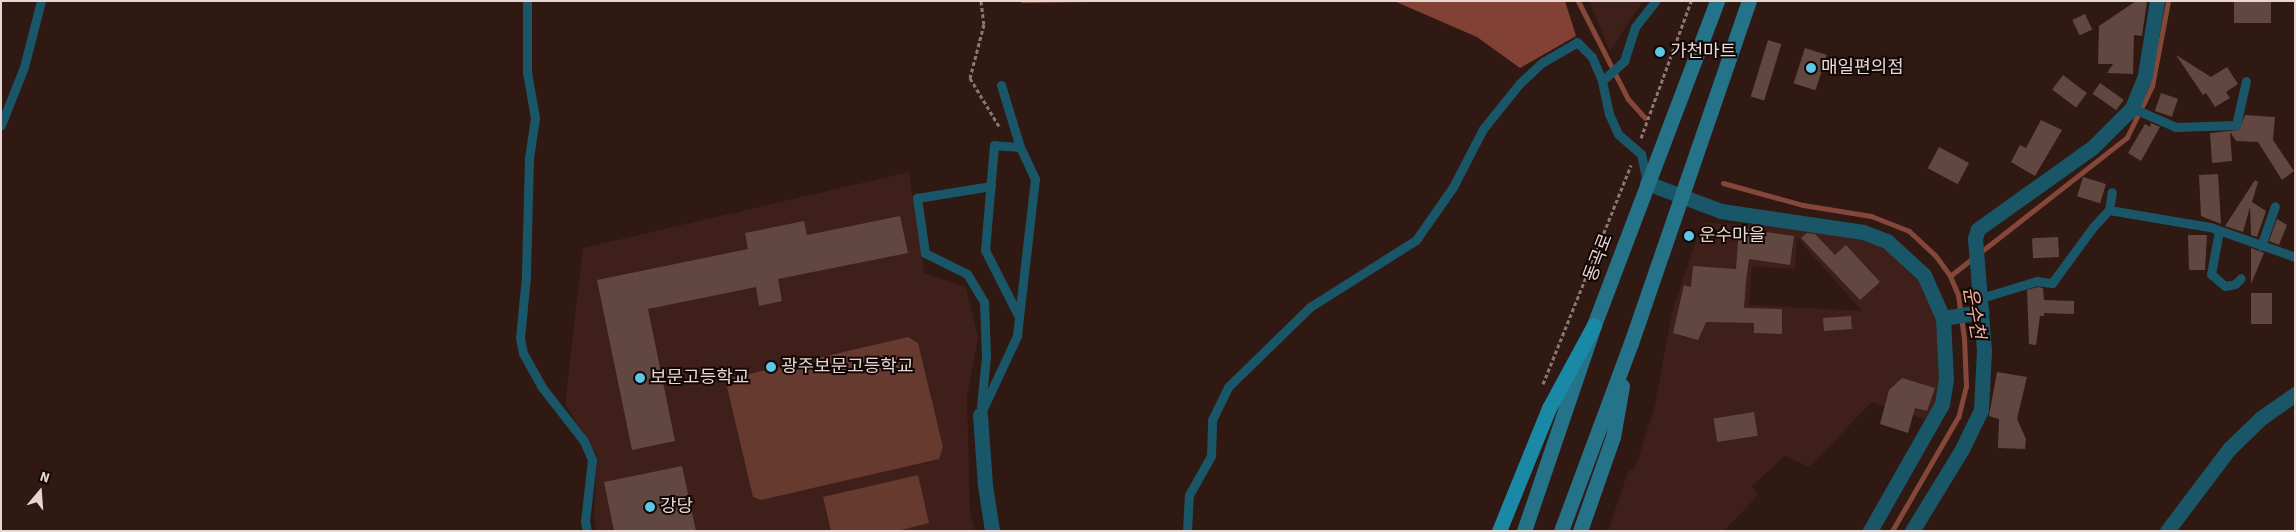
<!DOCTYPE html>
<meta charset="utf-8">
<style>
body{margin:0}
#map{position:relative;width:2296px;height:532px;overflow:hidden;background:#301913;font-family:"Source Sans 3","Noto Sans KR",sans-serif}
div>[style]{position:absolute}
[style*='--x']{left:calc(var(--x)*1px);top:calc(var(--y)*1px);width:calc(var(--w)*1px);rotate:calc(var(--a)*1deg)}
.built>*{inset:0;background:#3e1f19}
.green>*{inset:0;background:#673a30}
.forest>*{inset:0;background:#814235}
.water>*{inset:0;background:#854739}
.stream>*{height:5px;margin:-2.5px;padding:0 2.5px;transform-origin:2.5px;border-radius:2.5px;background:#854739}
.building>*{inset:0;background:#624740;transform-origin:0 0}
.path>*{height:3px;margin-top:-1.5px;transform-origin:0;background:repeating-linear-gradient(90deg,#8b7772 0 4px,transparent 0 6.5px)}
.service>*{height:9px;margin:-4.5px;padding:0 4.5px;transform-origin:4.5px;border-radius:4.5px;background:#195768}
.minor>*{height:15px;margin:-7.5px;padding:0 7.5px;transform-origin:7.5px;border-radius:7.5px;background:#195768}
.secondary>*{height:15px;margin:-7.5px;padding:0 7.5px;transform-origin:7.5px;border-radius:7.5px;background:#257389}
.primary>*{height:15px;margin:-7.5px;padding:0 7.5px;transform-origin:7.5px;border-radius:7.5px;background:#1a89a6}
.dots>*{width:14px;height:14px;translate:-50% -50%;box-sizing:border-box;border:2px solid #110705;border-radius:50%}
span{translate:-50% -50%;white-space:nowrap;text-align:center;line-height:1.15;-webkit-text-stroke:4px #110705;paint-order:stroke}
.poi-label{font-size:18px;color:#e7d6d2}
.left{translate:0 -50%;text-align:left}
.street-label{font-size:18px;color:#e7d6d2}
.water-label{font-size:19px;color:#f6a997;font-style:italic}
.frame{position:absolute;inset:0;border:2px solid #e7d6d2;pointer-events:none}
.north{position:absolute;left:15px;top:467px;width:50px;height:50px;-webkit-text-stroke:4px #110705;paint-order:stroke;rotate:18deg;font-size:14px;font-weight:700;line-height:20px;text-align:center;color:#e7d6d2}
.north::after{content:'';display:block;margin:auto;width:18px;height:22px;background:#e7d6d2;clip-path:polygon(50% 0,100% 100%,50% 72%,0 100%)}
</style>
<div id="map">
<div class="built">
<i style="clip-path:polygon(1589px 1px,1643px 1px,1610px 51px)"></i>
<i style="clip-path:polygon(909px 172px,924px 273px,966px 287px,978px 338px,967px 397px,970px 512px,975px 531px,597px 531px,594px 518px,597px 455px,565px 404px,583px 248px)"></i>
<i style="clip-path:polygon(evenodd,1702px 223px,1798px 226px,1873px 242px,1892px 253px,1921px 280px,1936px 319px,1940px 386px,1937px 402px,1927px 420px,1872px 402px,1809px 467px,1785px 456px,1752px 486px,1758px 495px,1724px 531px,1608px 531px,1629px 469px,1633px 470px,1638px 459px,1655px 405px,1672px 312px,1702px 223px,1797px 237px,1814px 257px,1862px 311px,1749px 305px,1752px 266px,1795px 269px,1797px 237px)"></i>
</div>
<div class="green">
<i style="clip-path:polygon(908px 337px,918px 343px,943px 447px,939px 459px,761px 500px,753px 497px,727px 387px,732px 378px)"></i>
<i style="clip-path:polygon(918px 475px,929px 523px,897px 531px,831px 531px,823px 497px)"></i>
</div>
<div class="forest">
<i style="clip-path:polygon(1394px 1px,1565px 1px,1576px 36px,1520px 68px,1477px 37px)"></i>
</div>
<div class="water">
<i style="clip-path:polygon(1017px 1px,1164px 1px,1023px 3px)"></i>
</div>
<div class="stream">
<i style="--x:1578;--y:1;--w:110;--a:63"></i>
<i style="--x:1628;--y:99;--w:25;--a:48"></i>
<i style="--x:1723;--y:183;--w:83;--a:15.4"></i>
<i style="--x:1803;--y:205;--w:69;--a:9.2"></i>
<i style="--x:1871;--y:216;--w:41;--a:21.5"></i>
<i style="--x:1909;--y:231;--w:35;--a:43"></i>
<i style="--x:1935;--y:255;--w:26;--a:54"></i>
<i style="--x:1950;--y:276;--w:21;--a:67"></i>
<i style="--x:1958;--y:295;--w:43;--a:82.1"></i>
<i style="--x:1964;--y:338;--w:48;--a:87.6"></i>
<i style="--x:1966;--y:386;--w:32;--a:104"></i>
<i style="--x:1958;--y:417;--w:132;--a:120.1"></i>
<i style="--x:1950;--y:276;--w:225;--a:-38.1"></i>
<i style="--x:2127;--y:137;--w:57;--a:-63.9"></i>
<i style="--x:2152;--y:86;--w:86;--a:-79.3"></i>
</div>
<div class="building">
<i style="clip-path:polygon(2136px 1px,2147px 1px,2142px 36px,2134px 35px,2133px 74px,2107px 73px,2113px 64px,2098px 64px,2099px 26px)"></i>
<i style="left:2234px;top:1px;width:37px;height:22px"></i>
<i style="left:2085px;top:14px;width:17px;height:14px;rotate:65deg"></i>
<i style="left:1768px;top:40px;width:14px;height:59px;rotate:17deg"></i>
<i style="left:1805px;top:48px;width:23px;height:37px;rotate:18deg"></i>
<i style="clip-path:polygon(2176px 55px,2211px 77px,2227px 67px,2238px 84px,2226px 92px,2230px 98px,2215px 107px,2206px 93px,2203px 95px)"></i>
<i style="left:2063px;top:75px;width:30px;height:18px;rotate:37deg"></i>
<i style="left:2100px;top:83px;width:29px;height:13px;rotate:35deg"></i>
<i style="left:2161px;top:93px;width:18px;height:19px;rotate:19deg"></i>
<i style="clip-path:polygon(2245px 115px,2275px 117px,2273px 140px,2294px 171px,2282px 180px,2258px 142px,2236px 141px,2230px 132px,2232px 161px,2212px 163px,2210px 133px,2239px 130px)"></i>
<i style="clip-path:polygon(2041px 120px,2062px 130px,2035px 176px,2011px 162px,2020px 145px,2026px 148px)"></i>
<i style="clip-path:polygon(2151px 123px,2160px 127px,2141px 161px,2128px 153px,2145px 124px,2150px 127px)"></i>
<i style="left:1939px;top:147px;width:34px;height:24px;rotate:28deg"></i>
<i style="clip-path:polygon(2218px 174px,2221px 224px,2201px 216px,2199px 175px)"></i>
<i style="left:2083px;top:177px;width:24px;height:20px;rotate:17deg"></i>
<i style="clip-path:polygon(2255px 180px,2258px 182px,2252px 202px,2266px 211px,2257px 237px,2251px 235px,2250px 207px,2243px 232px,2225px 226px)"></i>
<i style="clip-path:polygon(900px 216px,908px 253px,778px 279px,782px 301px,759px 306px,756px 287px,648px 309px,675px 441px,632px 450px,597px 280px,748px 249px,745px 233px,804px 221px,807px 235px)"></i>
<i style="clip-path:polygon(2277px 219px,2287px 225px,2279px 245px,2269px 241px)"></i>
<i style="clip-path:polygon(1739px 228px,1794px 236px,1790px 265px,1749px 259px,1746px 281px,1744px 308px,1782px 309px,1782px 334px,1754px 333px,1754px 323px,1706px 322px,1698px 340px,1673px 333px,1684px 285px,1691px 287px,1693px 266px,1736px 269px)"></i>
<i style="clip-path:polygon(1807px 233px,1815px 234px,1835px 255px,1846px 245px,1880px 282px,1860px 300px,1801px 238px)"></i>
<i style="clip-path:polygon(2188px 235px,2207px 235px,2205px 270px,2189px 270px)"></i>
<i style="left:2058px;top:237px;width:20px;height:26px;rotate:87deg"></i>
<i style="clip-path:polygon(2251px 248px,2264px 253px,2251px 284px)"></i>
<i style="clip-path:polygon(2038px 287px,2043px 288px,2044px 300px,2074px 301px,2074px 314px,2044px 313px,2044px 316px,2040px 316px,2036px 345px,2029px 344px,2027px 290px)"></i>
<i style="left:2251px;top:293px;width:21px;height:31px"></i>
<i style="left:1851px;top:316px;width:13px;height:28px;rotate:86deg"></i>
<i style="clip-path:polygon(1997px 372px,2027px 377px,2017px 419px,2026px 439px,2025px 449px,1998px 448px,1999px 419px,1989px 416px)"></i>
<i style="clip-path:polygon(1902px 378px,1935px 388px,1927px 411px,1915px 408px,1908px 433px,1880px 424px,1889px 390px)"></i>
<i style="left:1754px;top:412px;width:24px;height:41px;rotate:81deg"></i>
<i style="clip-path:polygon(682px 466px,696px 531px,614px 531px,604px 482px)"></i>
</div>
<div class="path">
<i style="--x:981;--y:1;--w:23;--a:83"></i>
<i style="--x:984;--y:24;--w:56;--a:104.5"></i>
<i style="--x:970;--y:78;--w:56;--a:58.9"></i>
<i style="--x:1641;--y:138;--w:146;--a:-69.9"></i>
<i style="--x:1543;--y:384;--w:236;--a:-68.1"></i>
</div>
<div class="service">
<i style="--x:527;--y:1;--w:71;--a:90"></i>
<i style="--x:527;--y:72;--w:47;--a:80.1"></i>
<i style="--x:535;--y:118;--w:40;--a:98.5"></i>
<i style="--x:529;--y:158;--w:118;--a:91.5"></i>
<i style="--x:526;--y:276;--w:62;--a:95.5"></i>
<i style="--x:520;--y:338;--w:15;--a:79"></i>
<i style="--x:523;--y:353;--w:38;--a:61"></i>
<i style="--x:541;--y:386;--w:70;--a:52"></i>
<i style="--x:584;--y:441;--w:21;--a:67"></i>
<i style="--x:592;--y:460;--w:61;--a:96.5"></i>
<i style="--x:585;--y:521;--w:10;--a:79"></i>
<i style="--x:1001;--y:85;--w:65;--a:73"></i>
<i style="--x:2132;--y:108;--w:48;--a:23.4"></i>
<i style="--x:2176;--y:127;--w:60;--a:-1.9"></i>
<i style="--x:2236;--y:125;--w:45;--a:-77.2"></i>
<i style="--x:1;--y:125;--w:62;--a:-68.4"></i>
<i style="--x:24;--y:67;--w:68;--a:-75.6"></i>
<i style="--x:1647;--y:182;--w:29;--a:-102"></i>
<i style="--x:1641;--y:154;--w:30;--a:-139"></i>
<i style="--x:1618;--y:134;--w:22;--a:-114"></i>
<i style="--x:1609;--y:114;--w:34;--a:-102"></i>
<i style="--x:1602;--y:81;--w:30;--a:-42"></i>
<i style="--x:1624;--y:61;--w:36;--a:-72"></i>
<i style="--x:1635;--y:27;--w:33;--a:-52"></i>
<i style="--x:2109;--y:210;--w:18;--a:-81"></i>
<i style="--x:2219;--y:231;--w:44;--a:100.5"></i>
<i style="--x:2211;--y:274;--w:18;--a:41"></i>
<i style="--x:2225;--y:286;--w:10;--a:-11"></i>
<i style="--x:2235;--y:284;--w:8;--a:-45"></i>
<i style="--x:2261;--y:246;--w:42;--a:-70.7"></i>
<i style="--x:1981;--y:298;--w:59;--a:-16.9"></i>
<i style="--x:2037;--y:281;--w:15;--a:8"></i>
<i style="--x:2052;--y:283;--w:69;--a:-53.8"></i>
<i style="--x:2093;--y:227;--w:23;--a:-47"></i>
<i style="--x:2109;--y:210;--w:102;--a:9.6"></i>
<i style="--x:2210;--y:227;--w:90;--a:19.4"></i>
<i style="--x:981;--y:407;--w:51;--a:-84.4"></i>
<i style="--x:986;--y:356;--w:54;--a:-92.1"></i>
<i style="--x:984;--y:302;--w:33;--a:-121"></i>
<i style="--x:967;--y:274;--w:47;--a:-153.4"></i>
<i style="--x:925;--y:253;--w:56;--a:-98.3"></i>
<i style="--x:917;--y:198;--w:75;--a:-9.2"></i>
<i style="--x:980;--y:415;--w:87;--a:-64.9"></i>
<i style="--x:1017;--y:336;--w:19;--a:-84"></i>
<i style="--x:1019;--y:317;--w:139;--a:-83.4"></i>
<i style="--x:1035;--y:179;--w:35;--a:-115"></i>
<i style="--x:1020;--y:147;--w:26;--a:-176"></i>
<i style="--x:994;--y:145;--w:105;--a:94.9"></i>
<i style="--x:985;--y:250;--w:75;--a:63.1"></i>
<i style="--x:1187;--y:531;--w:36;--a:-87"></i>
<i style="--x:1189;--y:495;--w:45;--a:-60.6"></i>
<i style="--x:1211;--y:456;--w:36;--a:-88"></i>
<i style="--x:1212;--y:420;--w:37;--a:-64"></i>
<i style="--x:1228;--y:387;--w:115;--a:-44.3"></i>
<i style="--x:1310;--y:307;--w:125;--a:-32.3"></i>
<i style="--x:1416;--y:240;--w:65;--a:-55.1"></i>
<i style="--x:1453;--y:187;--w:65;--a:-62.7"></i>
<i style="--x:1483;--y:129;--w:58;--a:-51.3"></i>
<i style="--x:1519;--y:84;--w:33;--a:-43"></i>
<i style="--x:1543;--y:62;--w:39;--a:-30"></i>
<i style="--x:1577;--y:42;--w:21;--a:45"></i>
<i style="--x:1592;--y:57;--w:26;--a:67"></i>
</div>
<div class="minor">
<i style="--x:1647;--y:183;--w:79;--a:20.7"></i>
<i style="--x:1721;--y:211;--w:144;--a:8.4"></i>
<i style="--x:1863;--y:232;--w:26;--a:21"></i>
<i style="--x:1887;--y:241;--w:50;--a:42.6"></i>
<i style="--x:1924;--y:275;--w:47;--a:66.2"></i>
<i style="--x:1943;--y:318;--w:61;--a:87.2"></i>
<i style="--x:1946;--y:379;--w:25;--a:99"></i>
<i style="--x:1942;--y:404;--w:146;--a:119.6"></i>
<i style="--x:1943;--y:318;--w:39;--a:-9"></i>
<i style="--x:980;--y:415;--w:70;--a:85.9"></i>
<i style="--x:985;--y:485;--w:47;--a:81.3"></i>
<i style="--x:1912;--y:531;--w:96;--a:-58.6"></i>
<i style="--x:1962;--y:449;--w:43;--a:-64"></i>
<i style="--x:1981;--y:410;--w:60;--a:-87.1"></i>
<i style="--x:1984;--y:350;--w:112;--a:-94.6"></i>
<i style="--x:1975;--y:238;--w:9;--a:-72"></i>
<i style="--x:1978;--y:229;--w:141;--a:-35.5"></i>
<i style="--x:2093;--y:147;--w:55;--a:-45"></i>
<i style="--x:2132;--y:108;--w:35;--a:-68"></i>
<i style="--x:2145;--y:75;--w:75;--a:-80.8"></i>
<i style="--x:2167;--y:531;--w:103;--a:-52.9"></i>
<i style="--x:2229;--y:449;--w:45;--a:-44.1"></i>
<i style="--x:2261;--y:418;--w:42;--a:-35.2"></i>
</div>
<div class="secondary">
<i style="--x:1524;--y:531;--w:218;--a:-71.2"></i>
<i style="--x:1594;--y:325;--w:347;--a:-69.2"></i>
<i style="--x:1561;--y:531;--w:201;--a:-69.6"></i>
<i style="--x:1631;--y:343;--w:362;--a:-71"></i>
<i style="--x:1580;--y:531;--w:100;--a:-70.7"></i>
<i style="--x:1613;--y:437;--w:52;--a:-80"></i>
</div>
<div class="primary">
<i style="--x:1499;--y:531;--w:133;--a:-67.9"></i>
<i style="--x:1549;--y:408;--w:94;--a:-61.5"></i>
</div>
<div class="dots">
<i style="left:1660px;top:52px;background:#5dc7e8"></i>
<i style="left:1811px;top:68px;background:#5dc7e8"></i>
<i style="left:1689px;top:236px;background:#5dc7e8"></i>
<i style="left:771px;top:367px;background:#5dc7e8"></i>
<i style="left:640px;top:378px;background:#5dc7e8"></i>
<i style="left:650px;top:507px;background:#5dc7e8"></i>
</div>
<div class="poi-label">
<span class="left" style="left:1670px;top:52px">가천마트</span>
<span class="left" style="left:1821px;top:68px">매일편의점</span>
<span class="left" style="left:1699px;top:236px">운수마을</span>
<span class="left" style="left:781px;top:367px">광주보문고등학교</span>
<span class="left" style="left:650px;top:378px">보문고등학교</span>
<span class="left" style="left:660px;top:507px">강당</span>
</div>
<div class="street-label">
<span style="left:1599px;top:258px;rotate:-69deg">동곡로</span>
</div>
<div class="water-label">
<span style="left:1973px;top:313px;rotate:80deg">운수천</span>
</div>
<div class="frame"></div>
<div class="north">N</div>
</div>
